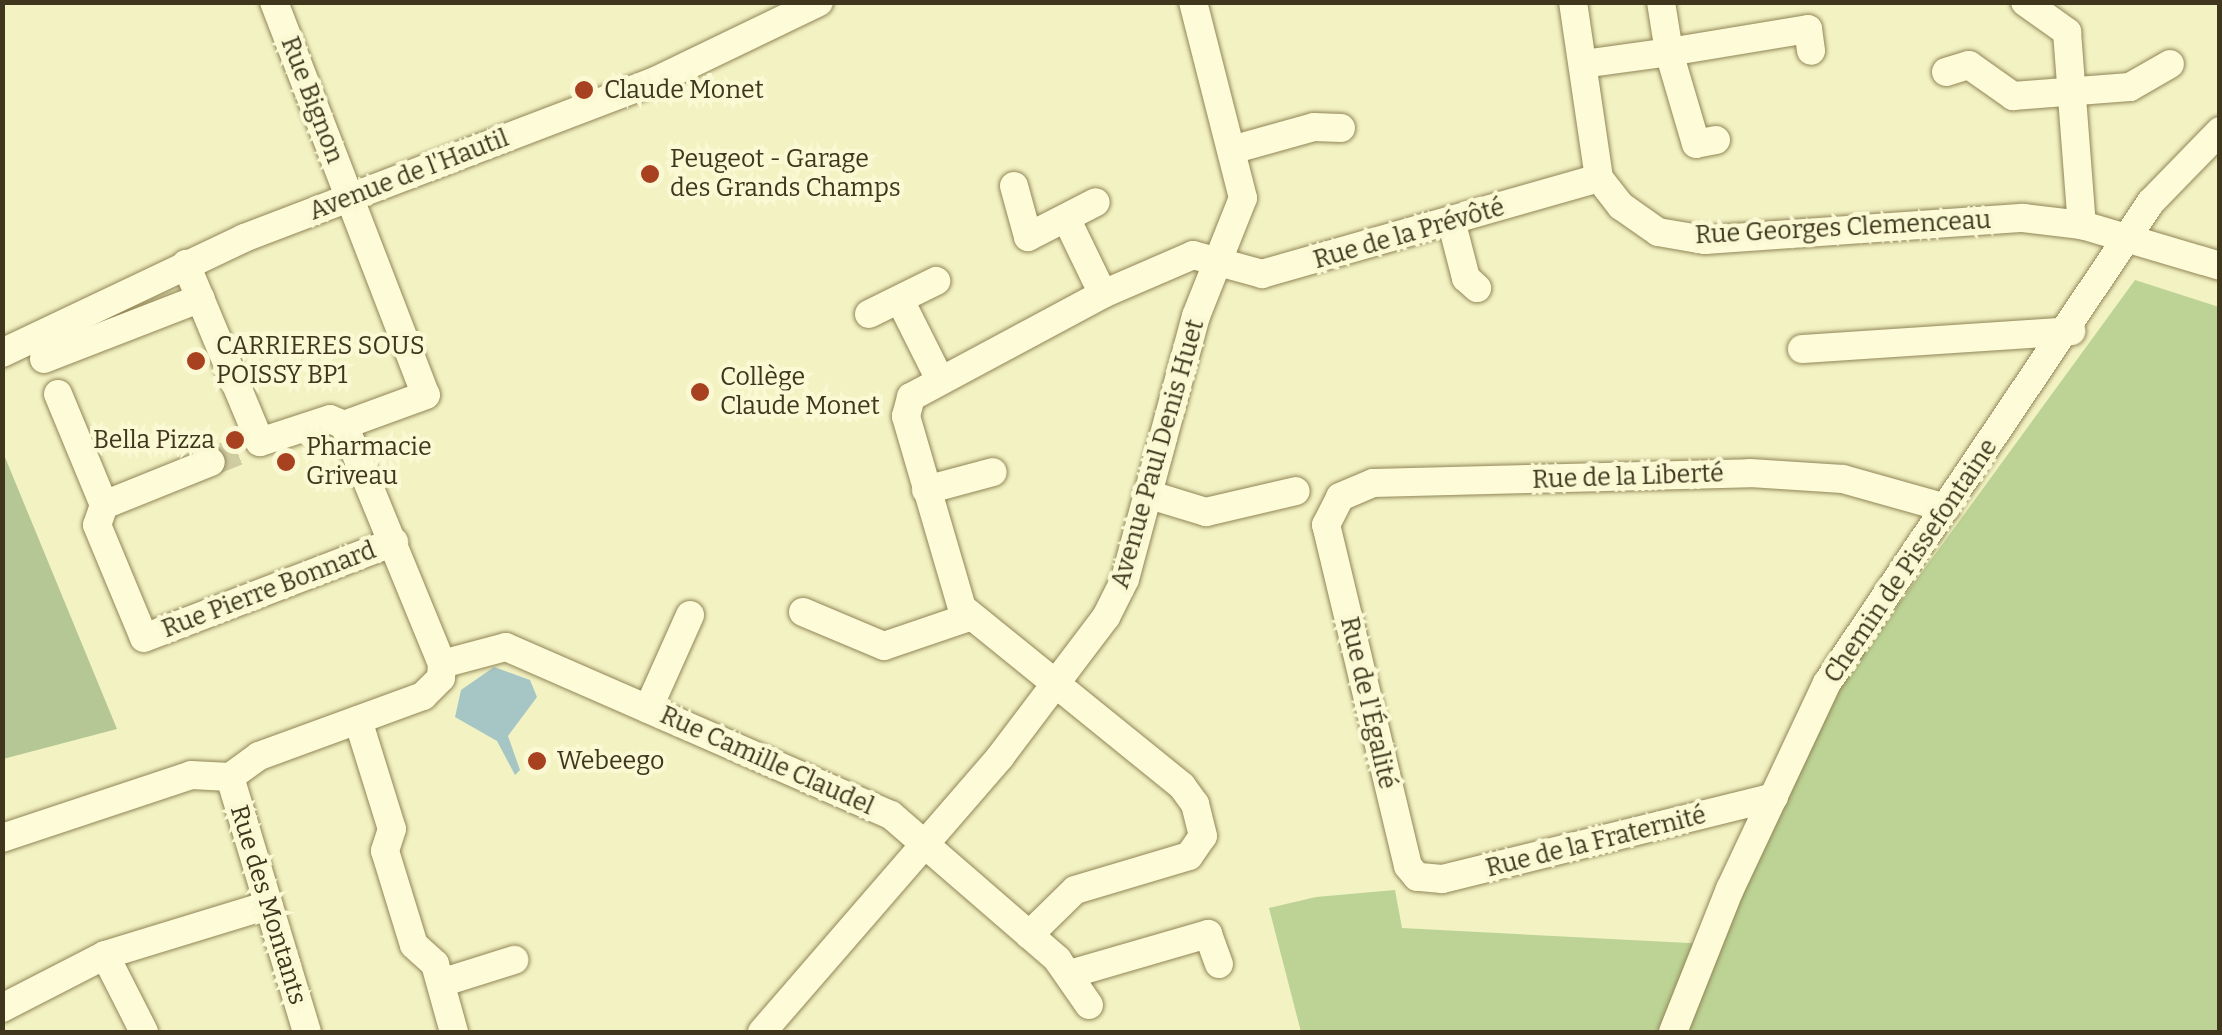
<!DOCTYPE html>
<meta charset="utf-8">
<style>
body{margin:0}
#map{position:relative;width:2222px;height:1035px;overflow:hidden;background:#f3f2c3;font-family:Bitter,serif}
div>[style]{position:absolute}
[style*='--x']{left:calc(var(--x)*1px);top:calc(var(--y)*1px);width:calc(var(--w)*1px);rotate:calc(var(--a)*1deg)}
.green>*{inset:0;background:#bcd395}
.cemetery>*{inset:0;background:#b4c795}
.water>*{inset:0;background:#a6c6c5}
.minor-tunnel>*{height:28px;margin-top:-14px;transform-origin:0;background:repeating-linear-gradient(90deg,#cfcca2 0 28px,transparent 0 42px)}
.roads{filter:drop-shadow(0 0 2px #918557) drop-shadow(0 0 2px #918557)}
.minor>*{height:28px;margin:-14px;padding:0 14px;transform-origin:14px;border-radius:14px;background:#fdfbd8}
.dots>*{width:28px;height:28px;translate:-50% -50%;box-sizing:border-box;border:5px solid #faf9d4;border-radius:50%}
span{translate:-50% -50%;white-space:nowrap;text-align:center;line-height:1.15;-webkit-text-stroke:8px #faf9d4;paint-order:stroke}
.poi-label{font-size:25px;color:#3f361d}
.left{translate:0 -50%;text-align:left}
.right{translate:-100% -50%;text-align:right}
.street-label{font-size:25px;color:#3f361d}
.frame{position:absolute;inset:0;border:5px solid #3f361d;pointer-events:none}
</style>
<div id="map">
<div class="green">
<i style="clip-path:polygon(2135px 280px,2219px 307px,2219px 1032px,1301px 1032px,1269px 908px,1316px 897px,1395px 890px,1402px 928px,1708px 944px,1839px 686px)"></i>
</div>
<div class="cemetery">
<i style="clip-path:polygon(2px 450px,117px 729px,3px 759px,2px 759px)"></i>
</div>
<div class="water">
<i style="clip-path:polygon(494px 667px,530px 680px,537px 697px,508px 736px,520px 770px,515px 775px,497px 741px,455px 717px,461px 690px)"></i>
</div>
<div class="minor-tunnel">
<i style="--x:211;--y:462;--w:37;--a:-22"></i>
</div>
<div class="roads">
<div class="minor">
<i style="--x:274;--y:2;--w:421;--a:68.9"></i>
<i style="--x:426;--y:395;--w:87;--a:159.9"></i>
<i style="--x:1573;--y:2;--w:178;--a:81.6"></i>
<i style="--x:1599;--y:178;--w:36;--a:52"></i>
<i style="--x:1621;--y:206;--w:45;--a:35.1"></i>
<i style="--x:1658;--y:232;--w:48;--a:9.7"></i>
<i style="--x:1705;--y:240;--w:319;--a:-4"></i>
<i style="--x:2023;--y:218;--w:59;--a:6.8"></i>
<i style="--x:2082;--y:225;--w:144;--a:16.5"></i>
<i style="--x:2025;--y:2;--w:52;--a:35.5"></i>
<i style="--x:2067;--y:32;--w:194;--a:85.6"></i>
<i style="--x:1583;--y:64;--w:87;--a:-7.9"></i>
<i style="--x:1669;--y:52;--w:51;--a:-99.1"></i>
<i style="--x:1946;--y:72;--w:24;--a:-17"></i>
<i style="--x:1969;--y:65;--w:54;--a:35.2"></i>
<i style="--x:2013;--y:96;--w:117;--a:-4.4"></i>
<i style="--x:2130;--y:87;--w:46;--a:-29.9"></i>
<i style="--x:1716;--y:140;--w:20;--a:169"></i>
<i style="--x:1696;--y:144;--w:96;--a:-106.4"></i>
<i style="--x:1669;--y:52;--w:141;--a:-9.4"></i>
<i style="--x:1808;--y:29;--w:22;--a:82"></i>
<i style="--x:1235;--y:149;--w:82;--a:-15.6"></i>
<i style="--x:1314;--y:127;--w:27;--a:2"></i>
<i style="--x:1014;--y:186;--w:53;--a:74.6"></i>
<i style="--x:1028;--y:237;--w:76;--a:-27.2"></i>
<i style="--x:1067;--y:220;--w:82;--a:64.1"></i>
<i style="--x:1452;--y:224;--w:56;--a:75.5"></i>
<i style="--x:1466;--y:278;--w:15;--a:42"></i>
<i style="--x:900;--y:300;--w:87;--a:63.4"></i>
<i style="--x:869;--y:314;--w:75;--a:-26.2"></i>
<i style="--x:1802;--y:349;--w:270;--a:-3.8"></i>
<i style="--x:2;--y:353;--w:268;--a:-25.4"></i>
<i style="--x:244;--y:238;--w:438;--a:-20.9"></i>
<i style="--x:653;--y:82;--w:184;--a:-25.7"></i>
<i style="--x:44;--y:359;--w:168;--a:-21.2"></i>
<i style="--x:58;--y:394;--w:120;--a:67.5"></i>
<i style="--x:104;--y:505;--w:21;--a:109"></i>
<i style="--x:97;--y:525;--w:122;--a:67.4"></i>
<i style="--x:144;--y:638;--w:268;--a:-21"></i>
<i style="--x:926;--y:490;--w:69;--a:-15"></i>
<i style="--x:1147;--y:494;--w:62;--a:17"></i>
<i style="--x:1206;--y:512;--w:92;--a:-13.1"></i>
<i style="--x:104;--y:505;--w:115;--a:-21.9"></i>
<i style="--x:803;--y:612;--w:88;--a:22.8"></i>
<i style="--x:884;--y:646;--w:90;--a:-18.8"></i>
<i style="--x:442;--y:664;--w:66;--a:-14.9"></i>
<i style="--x:506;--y:647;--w:420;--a:23.6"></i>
<i style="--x:891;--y:815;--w:220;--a:40.9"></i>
<i style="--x:1057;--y:959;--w:56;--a:55.2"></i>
<i style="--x:648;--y:709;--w:103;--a:-65.9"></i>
<i style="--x:358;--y:720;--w:114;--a:72.7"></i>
<i style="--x:392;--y:829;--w:23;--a:108"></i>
<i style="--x:385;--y:851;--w:98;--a:72.9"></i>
<i style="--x:414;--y:945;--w:28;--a:42"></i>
<i style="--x:435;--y:964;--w:71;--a:74.4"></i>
<i style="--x:230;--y:777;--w:266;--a:73.2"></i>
<i style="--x:1774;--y:797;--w:342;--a:166.1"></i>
<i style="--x:1442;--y:879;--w:25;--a:-175"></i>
<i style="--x:1417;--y:877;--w:14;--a:-129"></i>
<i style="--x:1408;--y:866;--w:351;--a:-103.5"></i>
<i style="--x:1326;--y:525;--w:31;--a:-63"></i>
<i style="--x:1340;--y:497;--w:36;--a:-23"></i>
<i style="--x:1373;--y:483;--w:377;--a:-1.5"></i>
<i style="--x:1750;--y:473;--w:93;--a:3.7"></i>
<i style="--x:1843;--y:479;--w:107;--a:15.7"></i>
<i style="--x:2;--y:838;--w:199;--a:-18.4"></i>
<i style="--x:191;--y:775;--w:39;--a:3"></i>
<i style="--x:230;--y:777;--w:36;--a:-36"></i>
<i style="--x:259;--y:756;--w:175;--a:-20.1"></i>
<i style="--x:423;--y:696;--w:25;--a:-45"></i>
<i style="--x:441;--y:678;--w:14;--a:-86"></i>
<i style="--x:442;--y:664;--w:258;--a:-112.3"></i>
<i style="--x:344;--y:425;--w:15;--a:-157"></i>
<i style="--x:330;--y:419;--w:74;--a:161.8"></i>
<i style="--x:260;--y:442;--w:193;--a:-112.6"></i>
<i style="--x:1029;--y:935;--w:64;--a:-44.4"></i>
<i style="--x:1075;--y:890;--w:119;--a:-16.6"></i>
<i style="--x:1189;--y:856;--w:24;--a:-55"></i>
<i style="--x:1203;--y:836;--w:33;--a:-104"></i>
<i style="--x:1195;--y:804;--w:22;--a:-126"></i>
<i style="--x:1182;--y:786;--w:283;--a:-141"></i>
<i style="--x:962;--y:608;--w:200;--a:-106.3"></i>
<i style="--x:906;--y:416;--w:20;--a:-75"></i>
<i style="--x:911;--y:397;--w:218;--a:-28.2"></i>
<i style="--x:1103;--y:294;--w:98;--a:-23.4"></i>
<i style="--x:1193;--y:255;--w:72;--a:15.4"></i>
<i style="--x:1262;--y:274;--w:350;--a:-15.9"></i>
<i style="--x:105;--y:955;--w:86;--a:63.1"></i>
<i style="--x:1070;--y:974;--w:144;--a:-16.2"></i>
<i style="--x:1208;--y:934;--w:32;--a:70"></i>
<i style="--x:441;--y:983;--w:77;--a:-17.5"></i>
<i style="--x:2;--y:1008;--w:116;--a:-27.2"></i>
<i style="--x:105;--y:955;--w:171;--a:-17"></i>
<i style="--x:762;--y:1032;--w:364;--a:-49.1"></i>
<i style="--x:1000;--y:757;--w:176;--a:-52.9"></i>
<i style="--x:1106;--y:617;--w:42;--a:-63.4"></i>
<i style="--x:1125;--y:579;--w:272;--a:-74.9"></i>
<i style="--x:1196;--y:316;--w:127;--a:-68.3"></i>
<i style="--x:1243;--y:198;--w:202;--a:-104.3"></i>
<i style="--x:1673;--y:1032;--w:154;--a:-68.3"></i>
<i style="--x:1730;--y:889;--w:228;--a:-64.8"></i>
<i style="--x:1827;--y:683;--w:580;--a:-56.04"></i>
<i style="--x:2151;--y:202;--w:99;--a:-45.8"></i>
</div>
</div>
<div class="dots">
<i style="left:584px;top:90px;background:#a8411f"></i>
<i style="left:650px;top:174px;background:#a8411f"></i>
<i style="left:196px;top:361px;background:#a8411f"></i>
<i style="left:700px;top:392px;background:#a8411f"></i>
<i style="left:235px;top:440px;background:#a8411f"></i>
<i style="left:286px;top:462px;background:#a8411f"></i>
<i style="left:537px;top:761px;background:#a8411f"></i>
</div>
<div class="poi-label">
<span class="left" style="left:604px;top:90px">Claude Monet</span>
<span class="left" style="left:670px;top:174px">Peugeot - Garage<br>des Grands Champs</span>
<span class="left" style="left:216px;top:361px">CARRIERES SOUS<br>POISSY BP1</span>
<span class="left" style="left:720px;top:392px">Collège<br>Claude Monet</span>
<span class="right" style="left:215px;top:440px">Bella Pizza</span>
<span class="left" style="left:306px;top:462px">Pharmacie<br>Griveau</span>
<span class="left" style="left:557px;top:761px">Webeego</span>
</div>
<div class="street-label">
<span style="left:312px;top:100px;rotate:69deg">Rue Bignon</span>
<span style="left:409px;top:175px;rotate:-21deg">Avenue de l'Hautil</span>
<span style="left:1843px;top:228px;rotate:-3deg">Rue Georges Clemenceau</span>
<span style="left:1409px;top:234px;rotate:-16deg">Rue de la Prévôté</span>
<span style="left:1158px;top:454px;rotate:-74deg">Avenue Paul Denis Huet</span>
<span style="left:1628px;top:477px;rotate:-2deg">Rue de la Liberté</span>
<span style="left:1911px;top:561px;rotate:-56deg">Chemin de Pissefontaine</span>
<span style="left:269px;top:590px;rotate:-21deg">Rue Pierre Bonnard</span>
<span style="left:1368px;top:703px;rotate:77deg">Rue de l'Égalité</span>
<span style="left:767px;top:761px;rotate:24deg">Rue Camille Claudel</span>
<span style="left:1596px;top:842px;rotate:-14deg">Rue de la Fraternité</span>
<span style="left:268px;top:905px;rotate:73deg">Rue des Montants</span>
</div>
<div class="frame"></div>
</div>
